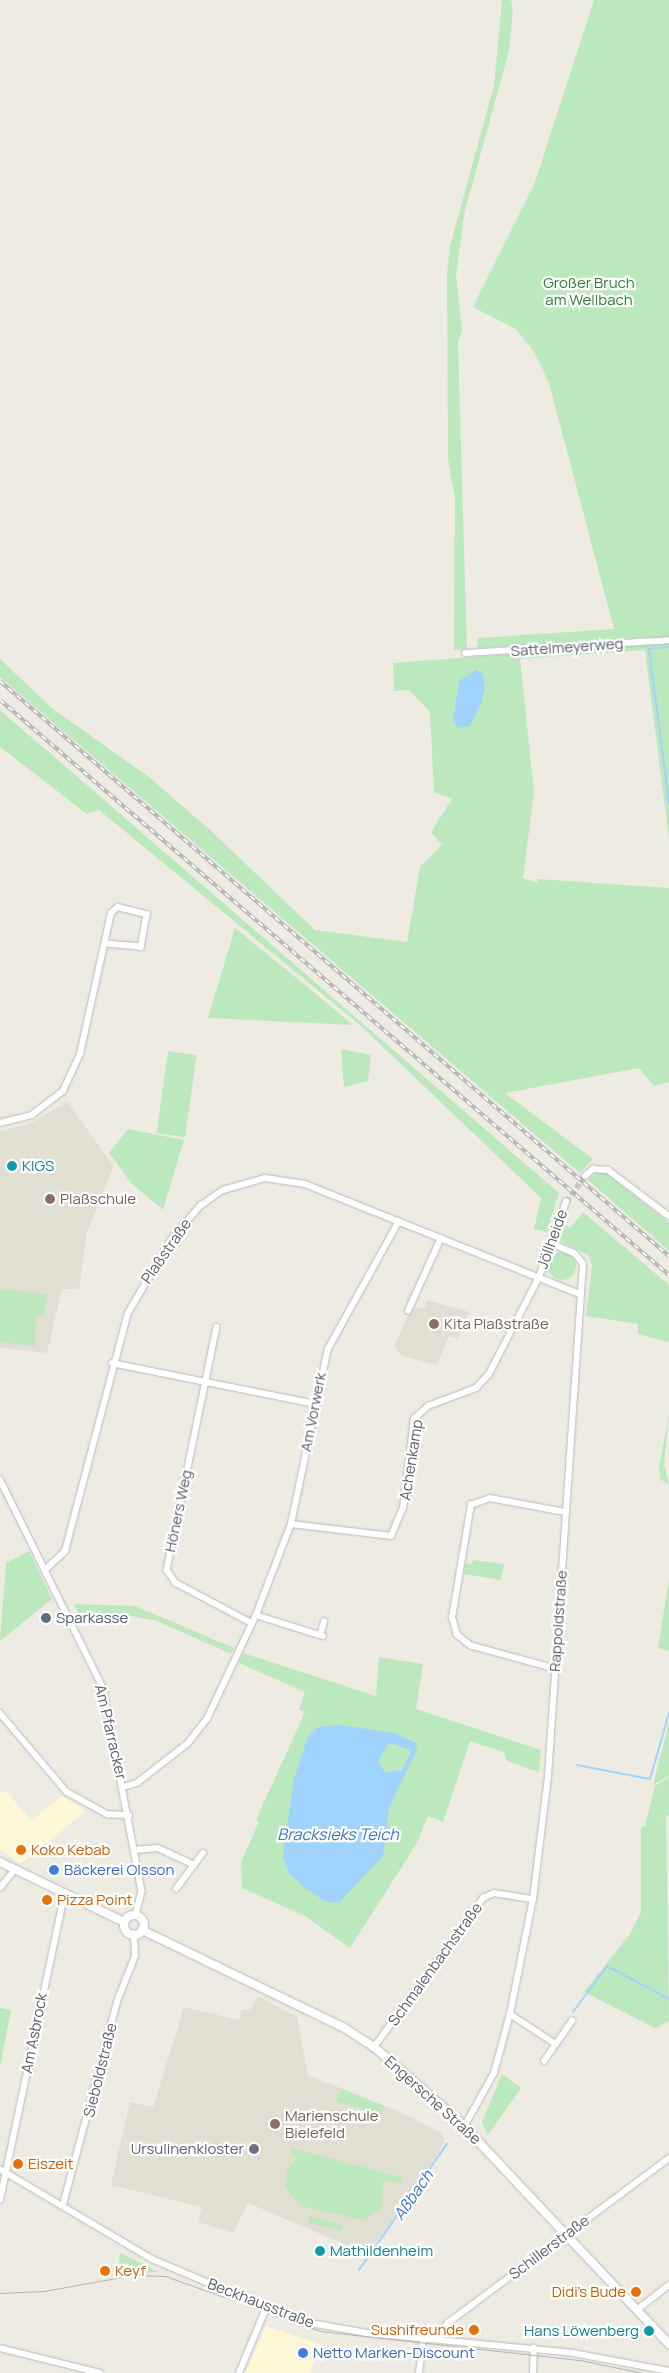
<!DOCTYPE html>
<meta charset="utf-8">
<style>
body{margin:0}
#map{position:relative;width:669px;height:2373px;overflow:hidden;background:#eeece2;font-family:Manrope,sans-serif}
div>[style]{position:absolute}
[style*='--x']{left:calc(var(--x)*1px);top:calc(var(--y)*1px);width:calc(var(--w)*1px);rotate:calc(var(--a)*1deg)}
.commercial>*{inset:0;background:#fff7d6}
.education>*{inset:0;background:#e1ded2}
.green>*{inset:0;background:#bce8bd;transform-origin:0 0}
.round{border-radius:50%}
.water>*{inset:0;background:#a1d3ff}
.stream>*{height:2px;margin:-1px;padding:0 1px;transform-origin:1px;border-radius:1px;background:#a1d3ff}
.street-tunnel>*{height:5.5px;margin-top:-2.75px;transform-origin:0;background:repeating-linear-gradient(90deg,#c9c8c2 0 5.5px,transparent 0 8.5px)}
.roads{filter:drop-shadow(0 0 1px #b7babf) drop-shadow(0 0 1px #b7babf)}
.street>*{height:5.5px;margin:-2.75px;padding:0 2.75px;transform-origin:2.75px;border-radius:2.75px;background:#fff}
.secondary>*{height:8px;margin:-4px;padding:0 4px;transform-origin:4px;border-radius:4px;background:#fff}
.secondary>.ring{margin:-4px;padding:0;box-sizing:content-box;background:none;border:8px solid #fff;border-radius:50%}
.tram>*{height:1px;margin:-0.5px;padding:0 0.5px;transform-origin:0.5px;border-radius:0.5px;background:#b4b5b5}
.rail>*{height:4px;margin-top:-2px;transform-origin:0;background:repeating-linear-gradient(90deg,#fff 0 5.5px,#b4b5b5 0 11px);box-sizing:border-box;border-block:1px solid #b4b5b5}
.dots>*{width:14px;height:14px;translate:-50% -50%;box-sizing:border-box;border:2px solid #fff;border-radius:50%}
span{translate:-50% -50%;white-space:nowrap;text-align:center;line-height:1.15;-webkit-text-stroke:4.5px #fff;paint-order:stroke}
.park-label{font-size:15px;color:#2d8233}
.street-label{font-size:15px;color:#5a5e64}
.culture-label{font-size:15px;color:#0d838f}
.left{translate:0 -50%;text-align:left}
.right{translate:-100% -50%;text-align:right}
.education-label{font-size:15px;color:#785e54}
.service-label{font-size:15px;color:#4e5e75}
.food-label{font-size:15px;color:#c56008}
.shop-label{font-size:15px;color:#366cbe}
.worship-label{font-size:15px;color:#5b616d}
.water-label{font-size:16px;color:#3877c3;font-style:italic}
</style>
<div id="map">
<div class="commercial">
<i style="clip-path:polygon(6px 1791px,31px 1821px,62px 1796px,86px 1811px,20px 1864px,0 1849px,0 1794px)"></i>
<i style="clip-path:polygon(266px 2326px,320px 2344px,310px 2373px,245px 2373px)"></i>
</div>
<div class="education">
<i style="clip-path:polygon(67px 1102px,114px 1166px,87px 1232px,79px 1289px,62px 1289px,47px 1353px,0 1348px,0 1131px,29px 1124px)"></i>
<i style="clip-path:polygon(427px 1300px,469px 1312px,458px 1339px,449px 1336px,437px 1365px,403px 1356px,394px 1347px,411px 1309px,425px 1307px)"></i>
<i style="clip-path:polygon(258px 1996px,297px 2017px,308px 2075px,405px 2114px,443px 2134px,444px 2143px,421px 2182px,367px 2254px,248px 2203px,233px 2233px,198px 2222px,202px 2207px,111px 2185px,130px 2102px,153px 2107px,184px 2007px,239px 2020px,242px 2009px,250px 2011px)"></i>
</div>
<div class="green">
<i style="clip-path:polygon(502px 0,511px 0,513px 11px,509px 51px,465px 210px,456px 275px,462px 330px,458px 344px,467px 649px,454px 650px,455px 499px,448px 459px,447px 275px,450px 246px,494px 86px)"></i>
<i style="clip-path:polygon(594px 0,669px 0,669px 839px,645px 650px,520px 659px,534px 792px,523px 878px,537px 883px,538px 879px,669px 888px,669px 1082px,654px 1086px,639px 1068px,505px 1093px,593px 1159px,580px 1173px,0 677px,0 659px,53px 709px,149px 777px,210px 830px,315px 930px,407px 942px,420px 867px,442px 845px,431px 832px,452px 799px,434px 792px,430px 712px,409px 690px,394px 691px,393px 663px,651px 643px,650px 637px,477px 648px,478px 638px,614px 629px,549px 383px,534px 352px,516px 329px,473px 307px,534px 185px)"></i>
<i style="clip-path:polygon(0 710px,559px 1193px,547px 1232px,534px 1229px,541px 1198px,360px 1025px,99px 810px,87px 814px,0 747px)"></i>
<i style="clip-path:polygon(235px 928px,299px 980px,353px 1025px,208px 1018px)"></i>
<i style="clip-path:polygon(341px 1049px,371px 1055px,368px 1081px,344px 1087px)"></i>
<i style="left:168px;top:1051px;width:29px;height:83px;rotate:8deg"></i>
<i style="clip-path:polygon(128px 1129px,184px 1140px,163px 1210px,132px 1184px,109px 1153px)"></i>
<i style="clip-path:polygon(598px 1172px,606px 1173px,669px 1223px,669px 1251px,588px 1180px)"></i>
<i style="clip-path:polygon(583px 1212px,669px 1285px,669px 1342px,638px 1334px,638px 1324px,586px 1316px,592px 1266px,588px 1255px,558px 1240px,563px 1222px,570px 1228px)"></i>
<i class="round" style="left:548px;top:1252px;width:28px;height:28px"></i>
<i style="clip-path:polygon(0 1289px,47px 1294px,44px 1315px,37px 1314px,34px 1346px,0 1342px)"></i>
<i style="clip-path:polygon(669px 1413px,664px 1464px,669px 1485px,660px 1479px,659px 1468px)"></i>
<i style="clip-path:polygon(29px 1551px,52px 1599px,0 1641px,6px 1563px)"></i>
<i style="clip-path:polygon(473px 1560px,504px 1564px,501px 1580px,464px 1574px,466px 1564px,472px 1564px)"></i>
<i style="clip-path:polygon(669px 1579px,669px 1651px,658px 1648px)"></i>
<i style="clip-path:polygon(74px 1604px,135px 1606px,234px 1648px,231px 1654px,157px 1621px,132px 1616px,83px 1624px)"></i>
<i style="clip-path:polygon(243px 1653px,376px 1696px,379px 1657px,423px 1664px,416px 1709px,541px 1750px,539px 1772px,507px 1761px,503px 1752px,470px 1741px,443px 1822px,428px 1816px,417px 1843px,350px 1948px,305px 1916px,242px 1888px,241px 1862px,259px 1822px,256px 1820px,305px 1712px,299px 1709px,305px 1692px,239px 1663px)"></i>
<i style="clip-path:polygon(669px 1721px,669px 1776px,653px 1785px,663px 1746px)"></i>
<i style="clip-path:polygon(669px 1777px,669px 1815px,645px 1827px,655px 1786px)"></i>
<i style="clip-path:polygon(666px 1817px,669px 2021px,655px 2028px,584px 1992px,630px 1934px,641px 1912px,641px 1828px)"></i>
<i style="clip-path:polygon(0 2008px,11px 2010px,0 2068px)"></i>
<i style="clip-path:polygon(502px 2074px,521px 2088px,488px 2135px,482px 2122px)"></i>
<i style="clip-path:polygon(342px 2089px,384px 2106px,382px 2114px,336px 2102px)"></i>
<i style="clip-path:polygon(291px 2148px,404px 2178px,402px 2184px,383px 2180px,382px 2208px,363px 2220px,300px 2206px,285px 2186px,287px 2171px,298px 2157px,290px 2154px)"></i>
<i style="clip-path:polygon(310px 2216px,343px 2225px,341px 2231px,308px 2223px)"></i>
<i style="clip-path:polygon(120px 2253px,127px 2256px,158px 2272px,118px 2274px)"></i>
</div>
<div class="water">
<i style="clip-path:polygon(476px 670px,482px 673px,485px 687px,481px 704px,470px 726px,458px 728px,453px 722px,459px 681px)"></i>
<i style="clip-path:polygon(evenodd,340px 1725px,394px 1733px,416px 1743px,417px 1749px,389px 1808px,383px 1856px,339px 1903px,324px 1901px,303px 1886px,288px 1872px,283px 1856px,294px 1779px,308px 1736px,318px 1727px,340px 1725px,389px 1743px,411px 1750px,403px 1769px,385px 1773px,378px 1761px,389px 1743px)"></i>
</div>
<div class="stream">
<i style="--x:669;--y:647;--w:20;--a:174"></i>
<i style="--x:649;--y:649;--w:155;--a:82.6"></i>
<i style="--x:577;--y:1765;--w:74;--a:10.9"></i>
<i style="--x:650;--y:1779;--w:69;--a:-73.9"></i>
<i style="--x:573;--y:2012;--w:57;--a:-53.5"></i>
<i style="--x:607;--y:1966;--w:70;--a:28"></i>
<i style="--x:359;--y:2270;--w:154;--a:-55.1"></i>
</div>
<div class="street-tunnel">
<i style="--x:566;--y:1202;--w:32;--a:-54"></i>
</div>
<div class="roads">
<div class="street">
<i style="--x:465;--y:653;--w:204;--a:-3.6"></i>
<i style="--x:0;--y:1123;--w:33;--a:-14"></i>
<i style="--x:32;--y:1115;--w:39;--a:-38"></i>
<i style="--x:63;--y:1091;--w:41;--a:-65.3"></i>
<i style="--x:80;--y:1054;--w:144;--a:-77.6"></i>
<i style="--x:111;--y:913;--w:9;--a:-41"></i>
<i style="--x:118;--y:907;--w:30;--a:14"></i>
<i style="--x:147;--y:914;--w:34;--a:100"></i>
<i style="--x:141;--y:947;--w:35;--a:-175"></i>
<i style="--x:585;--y:1176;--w:11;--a:-41"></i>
<i style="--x:593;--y:1169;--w:15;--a:4"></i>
<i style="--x:608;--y:1170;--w:76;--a:37"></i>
<i style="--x:408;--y:1311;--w:80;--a:-65.7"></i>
<i style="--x:217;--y:1327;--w:248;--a:101.6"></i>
<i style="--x:167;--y:1570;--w:16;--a:55"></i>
<i style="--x:176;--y:1583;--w:86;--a:27.8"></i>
<i style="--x:112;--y:1363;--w:207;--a:11.4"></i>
<i style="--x:0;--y:1479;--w:232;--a:63.7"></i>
<i style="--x:103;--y:1687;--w:208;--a:79.2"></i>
<i style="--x:142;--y:1891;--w:25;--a:104"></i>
<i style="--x:291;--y:1524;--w:101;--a:6.8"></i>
<i style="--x:391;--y:1536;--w:30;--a:-67"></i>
<i style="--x:403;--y:1508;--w:90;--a:-83"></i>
<i style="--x:414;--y:1419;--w:19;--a:-43"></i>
<i style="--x:428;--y:1406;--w:51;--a:-20.6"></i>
<i style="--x:476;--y:1388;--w:19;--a:-47"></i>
<i style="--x:489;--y:1374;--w:109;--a:-62.7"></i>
<i style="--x:539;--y:1277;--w:80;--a:-70.2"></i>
<i style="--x:47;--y:1568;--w:25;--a:-43"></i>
<i style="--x:65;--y:1551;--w:246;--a:-75.2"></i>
<i style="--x:128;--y:1313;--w:85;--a:-59.5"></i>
<i style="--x:171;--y:1240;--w:45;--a:-49.5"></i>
<i style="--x:200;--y:1206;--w:28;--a:-35"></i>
<i style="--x:223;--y:1190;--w:44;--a:-15.9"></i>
<i style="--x:265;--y:1178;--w:40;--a:8.5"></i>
<i style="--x:305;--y:1184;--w:296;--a:21.8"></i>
<i style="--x:256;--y:1615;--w:70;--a:17.4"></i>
<i style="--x:320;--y:1635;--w:14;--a:-73"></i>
<i style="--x:555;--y:1669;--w:87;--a:-164.7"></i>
<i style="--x:471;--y:1646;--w:18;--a:-142"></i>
<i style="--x:457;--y:1635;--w:18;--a:-106"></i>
<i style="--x:452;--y:1618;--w:115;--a:-80.5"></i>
<i style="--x:471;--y:1505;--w:20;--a:-20"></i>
<i style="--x:490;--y:1498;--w:76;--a:10.6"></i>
<i style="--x:0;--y:1713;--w:104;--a:49.7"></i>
<i style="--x:67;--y:1792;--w:46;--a:28.8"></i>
<i style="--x:107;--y:1814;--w:22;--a:3"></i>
<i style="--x:124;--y:1787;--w:14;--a:-17"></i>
<i style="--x:137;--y:1783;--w:65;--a:-38.1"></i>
<i style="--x:188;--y:1743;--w:31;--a:-52"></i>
<i style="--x:207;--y:1719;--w:115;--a:-64.8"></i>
<i style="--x:256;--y:1615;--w:97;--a:-69"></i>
<i style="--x:291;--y:1524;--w:179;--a:-78.1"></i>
<i style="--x:328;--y:1349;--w:146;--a:-61"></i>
<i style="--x:135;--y:1850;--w:23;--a:-5"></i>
<i style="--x:158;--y:1848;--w:40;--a:25"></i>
<i style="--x:0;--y:1888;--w:22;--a:-51"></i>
<i style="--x:176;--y:1889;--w:45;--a:-53.1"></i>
<i style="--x:510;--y:2014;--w:55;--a:33.1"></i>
<i style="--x:374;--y:2047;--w:185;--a:-53.8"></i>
<i style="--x:483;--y:1898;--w:12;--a:-24"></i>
<i style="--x:494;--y:1893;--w:39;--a:9"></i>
<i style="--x:544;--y:2061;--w:49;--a:-55"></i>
<i style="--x:464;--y:2127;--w:62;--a:-60.9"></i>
<i style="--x:494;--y:2073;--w:61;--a:-74.8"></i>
<i style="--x:510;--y:2014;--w:117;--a:-78.7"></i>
<i style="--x:533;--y:1899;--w:124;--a:-83"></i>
<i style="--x:548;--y:1776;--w:513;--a:-86.09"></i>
<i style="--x:583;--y:1264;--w:13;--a:-129"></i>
<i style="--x:575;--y:1254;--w:26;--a:-157"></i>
<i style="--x:0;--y:2169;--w:177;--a:30.6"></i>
<i style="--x:152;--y:2259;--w:160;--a:22.9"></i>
<i style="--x:299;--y:2321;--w:69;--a:10"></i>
<i style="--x:367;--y:2333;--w:207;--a:5.5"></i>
<i style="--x:573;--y:2353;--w:98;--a:10.6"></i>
<i style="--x:0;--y:2200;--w:312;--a:-78.1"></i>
<i style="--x:63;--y:2205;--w:213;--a:-75.1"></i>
<i style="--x:118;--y:1999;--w:46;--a:-68.4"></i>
<i style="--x:135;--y:1956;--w:22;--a:-93"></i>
<i style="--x:637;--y:2310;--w:41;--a:-38"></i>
<i style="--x:434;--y:2339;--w:21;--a:-49"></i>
<i style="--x:448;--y:2323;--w:276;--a:-36.7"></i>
<i style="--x:0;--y:2348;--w:103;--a:14"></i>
<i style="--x:239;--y:2373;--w:70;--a:-67.4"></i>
<i style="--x:419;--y:2373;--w:35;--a:-83"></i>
<i style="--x:533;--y:2373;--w:25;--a:-88"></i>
</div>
<div class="secondary">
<i style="--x:0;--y:1862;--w:138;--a:25.8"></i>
<i class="ring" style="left:124px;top:1915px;width:12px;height:12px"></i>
<i style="--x:142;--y:1930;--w:223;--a:25.8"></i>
<i style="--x:343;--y:2027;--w:37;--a:33"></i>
<i style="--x:374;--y:2047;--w:108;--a:40.9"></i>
<i style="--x:456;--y:2118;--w:311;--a:46.7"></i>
</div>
</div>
<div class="tram">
<i style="--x:0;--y:2293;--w:44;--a:-2.6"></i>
<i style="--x:44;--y:2291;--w:90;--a:-10.2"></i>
<i style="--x:133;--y:2275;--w:32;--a:2"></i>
<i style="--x:165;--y:2276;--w:164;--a:19.5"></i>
<i style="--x:320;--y:2331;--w:262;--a:6.4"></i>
<i style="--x:580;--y:2360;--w:64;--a:11.7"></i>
</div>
<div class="rail">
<i style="--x:0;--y:681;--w:882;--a:40.68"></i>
<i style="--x:0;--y:700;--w:882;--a:40.68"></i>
</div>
<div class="dots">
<i style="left:12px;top:1166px;background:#0f9aa8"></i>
<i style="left:50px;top:1199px;background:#8d6e63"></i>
<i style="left:434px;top:1324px;background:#8d6e63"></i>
<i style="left:46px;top:1618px;background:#5c6f8a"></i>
<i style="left:21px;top:1850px;background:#e8710a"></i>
<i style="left:54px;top:1870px;background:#3f7fe0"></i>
<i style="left:47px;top:1900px;background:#e8710a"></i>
<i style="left:275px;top:2124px;background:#8d6e63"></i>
<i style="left:254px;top:2149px;background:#6b7280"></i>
<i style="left:18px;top:2164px;background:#e8710a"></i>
<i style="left:320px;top:2251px;background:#0f9aa8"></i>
<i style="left:105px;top:2271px;background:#e8710a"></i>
<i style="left:636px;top:2292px;background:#e8710a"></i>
<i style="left:474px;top:2330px;background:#e8710a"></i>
<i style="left:649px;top:2331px;background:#0f9aa8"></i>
<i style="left:303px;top:2353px;background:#3f7fe0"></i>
</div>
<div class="park-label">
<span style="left:589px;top:291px">Großer Bruch<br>am Wellbach</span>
</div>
<div class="street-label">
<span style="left:567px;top:647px;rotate:-4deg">Sattelmeyerweg</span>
<span style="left:552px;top:1239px;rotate:-70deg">Jöllheide</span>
<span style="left:166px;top:1251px;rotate:-55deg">Plaßstraße</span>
<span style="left:313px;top:1412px;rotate:-79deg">Am Vorwerk</span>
<span style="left:411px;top:1460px;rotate:-81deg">Achenkamp</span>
<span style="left:178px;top:1511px;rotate:-78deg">Höners Weg</span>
<span style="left:558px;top:1621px;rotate:-86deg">Rappoldstraße</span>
<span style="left:111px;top:1732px;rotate:77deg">Am Pfarracker</span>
<span style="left:435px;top:1964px;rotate:-54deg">Schmalenbachstraße</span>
<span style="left:34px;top:2033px;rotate:-79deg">Am Asbrock</span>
<span style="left:100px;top:2070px;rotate:-76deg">Sieboldstraße</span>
<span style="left:433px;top:2100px;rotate:42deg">Engersche Straße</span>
<span style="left:549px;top:2247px;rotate:-37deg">Schillerstraße</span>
<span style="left:261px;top:2303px;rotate:21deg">Beckhausstraße</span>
</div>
<div class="culture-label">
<span class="left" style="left:22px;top:1166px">KIGS</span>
<span class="left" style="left:330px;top:2251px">Mathildenheim</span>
<span class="right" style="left:639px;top:2331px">Hans Löwenberg</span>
</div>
<div class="education-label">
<span class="left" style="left:60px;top:1199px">Plaßschule</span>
<span class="left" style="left:444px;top:1324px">Kita Plaßstraße</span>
<span class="left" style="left:285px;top:2124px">Marienschule<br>Bielefeld</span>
</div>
<div class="service-label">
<span class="left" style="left:56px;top:1618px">Sparkasse</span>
</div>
<div class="food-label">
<span class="left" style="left:31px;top:1850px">Koko Kebab</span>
<span class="left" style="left:57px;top:1900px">Pizza Point</span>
<span class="left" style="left:28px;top:2164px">Eiszeit</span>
<span class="left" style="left:115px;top:2271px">Keyf</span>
<span class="right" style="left:626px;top:2292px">Didi's Bude</span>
<span class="right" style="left:464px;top:2330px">Sushifreunde</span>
</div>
<div class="shop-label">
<span class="left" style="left:64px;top:1870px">Bäckerei Olsson</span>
<span class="left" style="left:313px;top:2353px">Netto Marken-Discount</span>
</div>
<div class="worship-label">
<span class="right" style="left:244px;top:2149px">Ursulinenkloster</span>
</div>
<div class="water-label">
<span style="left:338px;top:1834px">Bracksieks Teich</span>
<span style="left:413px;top:2195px;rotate:-55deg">Aßbach</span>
</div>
</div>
